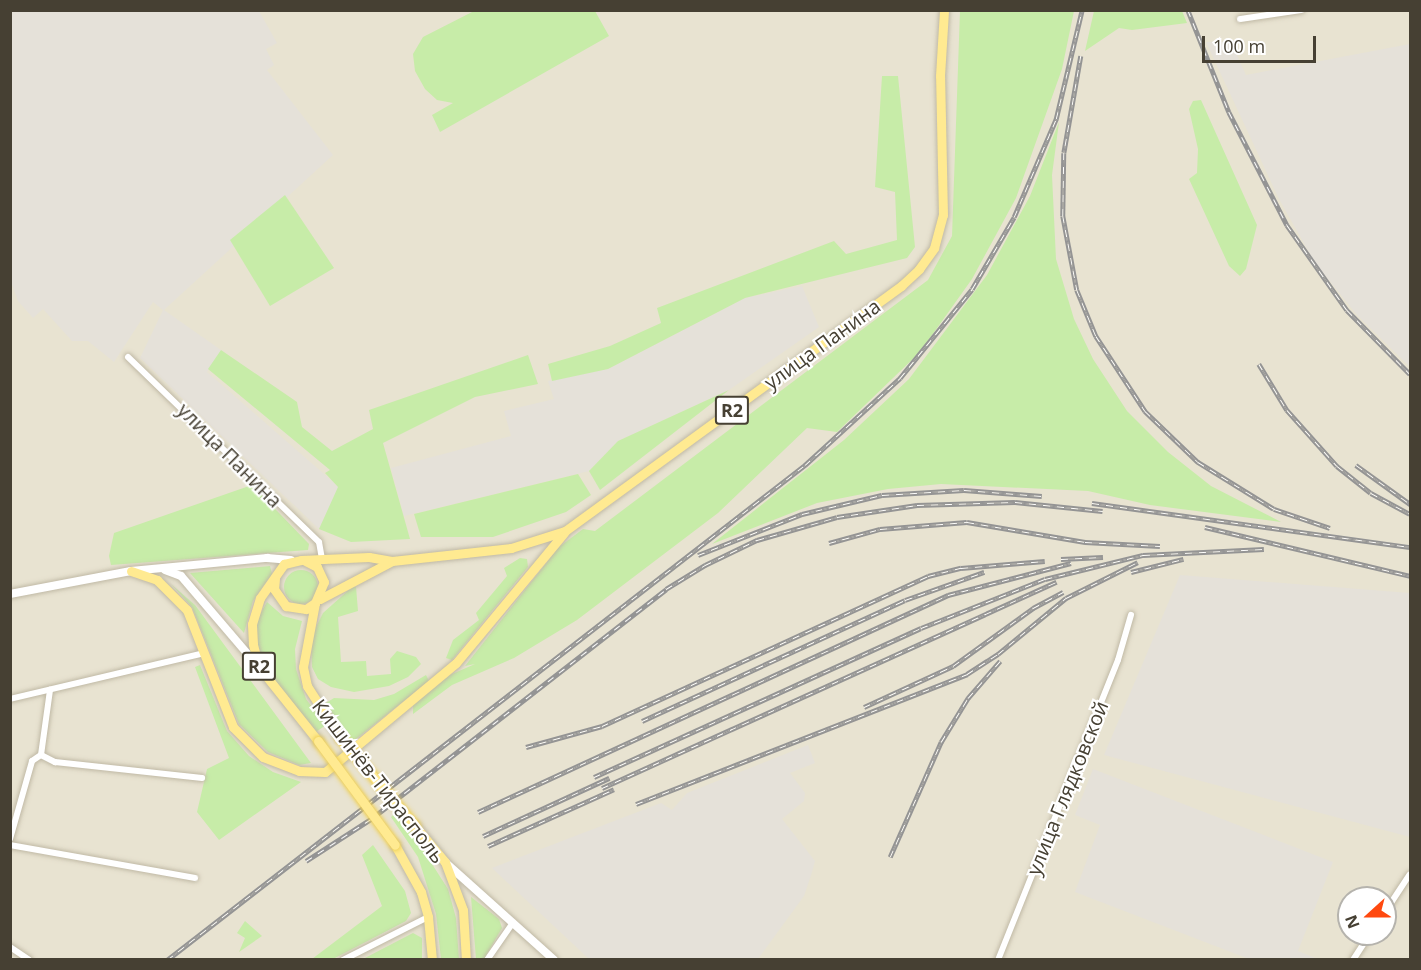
<!DOCTYPE html>
<meta charset="utf-8">
<style>
body{margin:0}
#map{position:relative;width:1421px;height:970px;overflow:hidden;background:#f3f0e3;font-family:"Open Sans",sans-serif}
div>[style]{position:absolute}
[style*='--x']{left:calc(var(--x)*1px);top:calc(var(--y)*1px);width:calc(var(--w)*1px);rotate:calc(var(--a)*1deg)}
.residential>*{inset:0;background:#e8e3d1}
.industrial>*{inset:0;background:#e5e1d9}
.green>*{inset:0;background:#c7eca8}
.round{border-radius:50%}
.roads{filter:drop-shadow(0 0 2px #c0b9a5) drop-shadow(0 0 2px #c0b9a5)}
.minor>*{height:6px;margin:-3px;padding:0 3px;transform-origin:3px;border-radius:3px;background:#fff}
.tertiary>*{height:8px;margin:-4px;padding:0 4px;transform-origin:4px;border-radius:4px;background:#fff}
.primary>*{height:9px;margin:-4.5px;padding:0 4.5px;transform-origin:4.5px;border-radius:4.5px;background:#ffea91}
.rail>*{height:4.5px;margin-top:-2.25px;transform-origin:0;background:repeating-linear-gradient(90deg,#fff 0 7px,#949494 0 14px);box-sizing:border-box;border-block:2px solid #949494}
.bridges{filter:drop-shadow(0 0 2px #eecf56) drop-shadow(0 0 2px #eecf56)}
.primary-bridge>*{height:9px;margin:-4.5px;padding:0 4.5px;transform-origin:4.5px;border-radius:4.5px;background:#ffea91}
span{translate:-50% -50%;white-space:nowrap;text-align:center;line-height:1.15;-webkit-text-stroke:4.5px #fff;paint-order:stroke}
.shield-label span{padding:2px 4px;background:#fff;border:2px solid;border-radius:4px;-webkit-text-stroke-width:0}
.shield-label{font-size:18px;color:#464033;font-weight:700}
.street-label{font-size:20px;color:#464033}
.frame{position:absolute;inset:0;border:12px solid #464033;pointer-events:none}
.north{position:absolute;left:1337px;top:886px;width:60px;height:60px;box-sizing:border-box;background:#fff;border:2px solid #b5b3ad;border-radius:50%;rotate:249deg;font-size:16px;font-weight:700;line-height:24px;text-align:center;color:#464033}
.north::after{content:'';display:block;margin:auto;width:21px;height:27px;background:#ff490f;clip-path:polygon(50% 0,100% 100%,50% 72%,0 100%)}
.scale{position:absolute;left:1202px;top:36px;width:114px;height:27px;box-sizing:border-box;border:3px solid #464033;border-top:0;padding-left:8px;font-size:18px;line-height:21px;white-space:nowrap;color:#464033;-webkit-text-stroke:4px #fff;paint-order:stroke}
</style>
<div id="map">
<div class="residential">
<i style="clip-path:polygon(evenodd,10px 11px,1410px 11px,1410px 959px,11px 959px,10px 11px,1349px 898px,1385px 898px,1385px 934px,1349px 934px,1349px 898px)"></i>
</div>
<div class="industrial">
<i style="clip-path:polygon(11px 11px,259px 11px,277px 43px,266px 49px,274px 65px,267px 70px,333px 155px,164px 310px,221px 350px,207px 372px,339px 487px,319px 529px,140px 358px,163px 310px,153px 302px,114px 362px,88px 341px,72px 341px,43px 309px,33px 318px,18px 301px,11px 282px)"></i>
<i style="clip-path:polygon(1206px 42px,1231px 42px,1246px 75px,1410px 44px,1410px 367px,1357px 315px,1315px 263px,1279px 199px)"></i>
<i style="clip-path:polygon(802px 286px,819px 327px,729px 390px,618px 441px,589px 471px,404px 516px,391px 468px,511px 436px,504px 411px,554px 399px,548px 381px,608px 369px,745px 298px)"></i>
<i style="clip-path:polygon(1180px 575px,1410px 593px,1410px 837px,1104px 755px)"></i>
<i style="clip-path:polygon(808px 745px,815px 763px,790px 773px,805px 793px,804px 801px,782px 819px,815px 861px,812px 872px,804px 896px,758px 959px,589px 959px,492px 868px,661px 803px,672px 810px,687px 793px)"></i>
<i style="clip-path:polygon(1093px 769px,1333px 862px,1298px 951px,1318px 959px,1249px 959px,1075px 892px,1100px 825px,1075px 815px)"></i>
</div>
<div class="green">
<i style="clip-path:polygon(476px 10px,595px 11px,609px 36px,440px 132px,432px 115px,453px 103px,437px 100px,425px 89px,415px 71px,413px 54px,423px 37px)"></i>
<i style="clip-path:polygon(960px 11px,1074px 11px,1062px 69px,1016px 198px,972px 279px,920px 352px,837px 432px,807px 428px,718px 513px,577px 620px,514px 658px,452px 685px,413px 714px,413px 703px,450px 675px,475px 664px,465px 666px,559px 547px,583px 529px,595px 531px,928px 280px,952px 236px)"></i>
<i style="clip-path:polygon(1094px 11px,1182px 11px,1187px 23px,1132px 30px,1119px 28px,1085px 51px)"></i>
<i style="clip-path:polygon(882px 76px,898px 76px,915px 247px,907px 258px,745px 298px,608px 369px,552px 381px,548px 364px,610px 346px,661px 323px,657px 308px,834px 241px,846px 254px,897px 240px,895px 192px,875px 187px)"></i>
<i style="clip-path:polygon(1201px 100px,1257px 225px,1246px 269px,1240px 276px,1229px 266px,1189px 179px,1197px 173px,1198px 149px,1189px 109px,1193px 101px)"></i>
<i style="clip-path:polygon(1059px 122px,1052px 175px,1056px 259px,1074px 319px,1093px 359px,1127px 411px,1168px 452px,1211px 486px,1281px 522px,1150px 505px,1088px 491px,941px 484px,888px 489px,817px 503px,712px 544px,844px 440px,909px 379px,987px 275px,1030px 196px)"></i>
<i style="clip-path:polygon(285px 195px,334px 268px,270px 306px,230px 240px)"></i>
<i style="clip-path:polygon(221px 350px,297px 402px,302px 427px,332px 451px,373px 429px,369px 410px,528px 355px,538px 384px,475px 397px,383px 443px,410px 539px,351px 542px,319px 529px,338px 487px,325px 473px,330px 470px,208px 369px)"></i>
<i style="clip-path:polygon(729px 390px,600px 490px,589px 471px,618px 441px)"></i>
<i style="clip-path:polygon(578px 474px,591px 495px,566px 512px,493px 537px,421px 537px,414px 514px)"></i>
<i style="clip-path:polygon(252px 485px,309px 544px,308px 550px,111px 565px,109px 556px,114px 533px)"></i>
<i style="clip-path:polygon(520px 558px,527px 559px,528px 567px,452px 660px,446px 658px,453px 640px,479px 620px,476px 613px,507px 576px,504px 568px)"></i>
<i style="clip-path:polygon(270px 566px,272px 574px,253px 601px,244px 633px,190px 573px)"></i>
<i class="round" style="left:284px;top:570px;width:34px;height:34px"></i>
<i style="clip-path:polygon(171px 584px,195px 605px,311px 763px,299px 765px,268px 752px,239px 724px,192px 607px)"></i>
<i style="clip-path:polygon(352px 587px,356px 587px,358px 611px,338px 617px,341px 662px,366px 661px,367px 676px,391px 674px,390px 659px,397px 651px,416px 657px,421px 664px,408px 677px,389px 686px,354px 692px,331px 687px,318px 679px,312px 667px,311px 637px,323px 613px)"></i>
<i style="clip-path:polygon(267px 602px,283px 616px,302px 621px,295px 649px,296px 669px,306px 699px,326px 725px,316px 732px,264px 667px,255px 643px,258px 618px)"></i>
<i style="clip-path:polygon(200px 665px,227px 731px,249px 756px,273px 772px,301px 782px,219px 840px,197px 812px,207px 769px,229px 758px,195px 667px)"></i>
<i style="clip-path:polygon(426px 675px,429px 681px,351px 743px,326px 703px,334px 698px,374px 700px,394px 694px)"></i>
<i style="clip-path:polygon(398px 811px,448px 889px,456px 918px,459px 959px,441px 959px,436px 914px,418px 857px,391px 817px)"></i>
<i style="clip-path:polygon(373px 845px,405px 891px,411px 913px,406px 921px,333px 959px,312px 959px,382px 906px,362px 855px)"></i>
<i style="clip-path:polygon(471px 897px,499px 919px,502px 928px,484px 959px,476px 959px)"></i>
<i style="clip-path:polygon(245px 921px,262px 936px,239px 952px,245px 938px,237px 933px)"></i>
<i style="clip-path:polygon(413px 933px,422px 938px,422px 959px,363px 959px)"></i>
</div>
<div class="roads">
<div class="minor">
<i style="--x:1240;--y:19;--w:62;--a:-8.4"></i>
<i style="--x:128;--y:357;--w:266;--a:44.1"></i>
<i style="--x:319;--y:542;--w:17;--a:80"></i>
<i style="--x:10;--y:699;--w:199;--a:-13.3"></i>
<i style="--x:41;--y:755;--w:16;--a:27"></i>
<i style="--x:55;--y:762;--w:148;--a:6.2"></i>
<i style="--x:10;--y:839;--w:81;--a:-74.2"></i>
<i style="--x:32;--y:761;--w:11;--a:-34"></i>
<i style="--x:41;--y:755;--w:66;--a:-82.1"></i>
<i style="--x:10;--y:845;--w:188;--a:10.1"></i>
<i style="--x:1385;--y:912;--w:45;--a:-56.7"></i>
<i style="--x:10;--y:947;--w:23;--a:34"></i>
<i style="--x:343;--y:960;--w:95;--a:-26.8"></i>
<i style="--x:487;--y:960;--w:44;--a:-55.2"></i>
<i style="--x:998;--y:960;--w:323;--a:-68.2"></i>
<i style="--x:1118;--y:660;--w:47;--a:-73.9"></i>
<i style="--x:1353;--y:960;--w:31;--a:-57"></i>
</div>
<div class="tertiary">
<i style="--x:165;--y:570;--w:17;--a:21"></i>
<i style="--x:181;--y:576;--w:118;--a:49.5"></i>
<i style="--x:10;--y:594;--w:123;--a:-10.8"></i>
<i style="--x:131;--y:571;--w:137;--a:-5.5"></i>
<i style="--x:267;--y:558;--w:24;--a:5"></i>
<i style="--x:446;--y:863;--w:145;--a:41.9"></i>
</div>
<div class="primary">
<i style="--x:131;--y:571;--w:28;--a:19"></i>
<i style="--x:157;--y:580;--w:42;--a:45"></i>
<i style="--x:187;--y:610;--w:126;--a:68.5"></i>
<i style="--x:233;--y:727;--w:42;--a:45"></i>
<i style="--x:263;--y:757;--w:39;--a:21"></i>
<i style="--x:299;--y:771;--w:26;--a:2"></i>
<i style="--x:325;--y:772;--w:170;--a:-39.8"></i>
<i style="--x:456;--y:663;--w:169;--a:-50.3"></i>
<i style="--x:275;--y:578;--w:11;--a:95"></i>
<i style="--x:274;--y:589;--w:21;--a:55"></i>
<i style="--x:286;--y:606;--w:20;--a:9"></i>
<i style="--x:306;--y:609;--w:11;--a:-34"></i>
<i style="--x:315;--y:603;--w:23;--a:-67"></i>
<i style="--x:324;--y:582;--w:17;--a:-115"></i>
<i style="--x:317;--y:567;--w:13;--a:-153"></i>
<i style="--x:320;--y:599;--w:81;--a:-27.8"></i>
<i style="--x:315;--y:603;--w:65;--a:100.6"></i>
<i style="--x:303;--y:667;--w:19;--a:78"></i>
<i style="--x:307;--y:686;--w:61;--a:57.1"></i>
<i style="--x:318;--y:741;--w:95;--a:-128.6"></i>
<i style="--x:259;--y:667;--w:24;--a:-105"></i>
<i style="--x:253;--y:644;--w:20;--a:-93"></i>
<i style="--x:252;--y:624;--w:27;--a:-73"></i>
<i style="--x:260;--y:598;--w:42;--a:-54.8"></i>
<i style="--x:284;--y:564;--w:17;--a:-13"></i>
<i style="--x:301;--y:560;--w:68;--a:-2.5"></i>
<i style="--x:369;--y:557;--w:23;--a:10"></i>
<i style="--x:392;--y:561;--w:120;--a:-6.2"></i>
<i style="--x:511;--y:548;--w:57;--a:-17.5"></i>
<i style="--x:565;--y:531;--w:416;--a:-36.1"></i>
<i style="--x:901;--y:286;--w:25;--a:-43"></i>
<i style="--x:919;--y:269;--w:26;--a:-54"></i>
<i style="--x:934;--y:248;--w:34;--a:-75"></i>
<i style="--x:943;--y:215;--w:139;--a:-91.2"></i>
<i style="--x:940;--y:76;--w:66;--a:-86.5"></i>
<i style="--x:415;--y:826;--w:47;--a:50.2"></i>
<i style="--x:445;--y:862;--w:51;--a:69.4"></i>
<i style="--x:463;--y:910;--w:50;--a:86.6"></i>
<i style="--x:395;--y:845;--w:54;--a:61"></i>
<i style="--x:421;--y:892;--w:26;--a:74"></i>
<i style="--x:428;--y:917;--w:43;--a:84.7"></i>
</div>
</div>
<div class="rail">
<i style="--x:1188;--y:10;--w:110;--a:68.1"></i>
<i style="--x:1229;--y:112;--w:127;--a:62.8"></i>
<i style="--x:1287;--y:225;--w:104;--a:54.8"></i>
<i style="--x:1347;--y:310;--w:90;--a:45.5"></i>
<i style="--x:1081;--y:56;--w:98;--a:99.9"></i>
<i style="--x:1064;--y:153;--w:63;--a:90.9"></i>
<i style="--x:1063;--y:216;--w:75;--a:79.3"></i>
<i style="--x:1077;--y:290;--w:50;--a:67.6"></i>
<i style="--x:1096;--y:336;--w:90;--a:56.8"></i>
<i style="--x:1145;--y:411;--w:74;--a:43.9"></i>
<i style="--x:1198;--y:462;--w:89;--a:31.7"></i>
<i style="--x:1274;--y:509;--w:59;--a:18.7"></i>
<i style="--x:1259;--y:364;--w:54;--a:58.7"></i>
<i style="--x:1287;--y:410;--w:75;--a:48.2"></i>
<i style="--x:1337;--y:466;--w:43;--a:38.5"></i>
<i style="--x:1371;--y:493;--w:44;--a:28.3"></i>
<i style="--x:1356;--y:465;--w:67;--a:35.8"></i>
<i style="--x:1092;--y:503;--w:321;--a:7.9"></i>
<i style="--x:1205;--y:527;--w:211;--a:13.4"></i>
<i style="--x:829;--y:543;--w:53;--a:-15.4"></i>
<i style="--x:880;--y:529;--w:87;--a:-4.6"></i>
<i style="--x:967;--y:522;--w:120;--a:9.6"></i>
<i style="--x:1085;--y:542;--w:75;--a:3.1"></i>
<i style="--x:698;--y:555;--w:112;--a:-21.5"></i>
<i style="--x:802;--y:514;--w:82;--a:-13.4"></i>
<i style="--x:882;--y:495;--w:82;--a:-3.5"></i>
<i style="--x:964;--y:490;--w:78;--a:4.4"></i>
<i style="--x:1061;--y:559;--w:42;--a:-2.7"></i>
<i style="--x:1131;--y:572;--w:54;--a:-14"></i>
<i style="--x:864;--y:707;--w:98;--a:-24.7"></i>
<i style="--x:953;--y:666;--w:99;--a:-35.9"></i>
<i style="--x:1033;--y:608;--w:34;--a:-28"></i>
<i style="--x:642;--y:721;--w:289;--a:-24.7"></i>
<i style="--x:905;--y:600;--w:84;--a:-19.5"></i>
<i style="--x:526;--y:747;--w:79;--a:-15.4"></i>
<i style="--x:602;--y:726;--w:359;--a:-24.7"></i>
<i style="--x:928;--y:576;--w:34;--a:-14"></i>
<i style="--x:961;--y:568;--w:84;--a:-4.8"></i>
<i style="--x:594;--y:777;--w:359;--a:-24.5"></i>
<i style="--x:921;--y:628;--w:133;--a:-21.6"></i>
<i style="--x:1045;--y:579;--w:101;--a:-13.8"></i>
<i style="--x:1143;--y:555;--w:121;--a:-2.8"></i>
<i style="--x:602;--y:788;--w:499;--a:-24.4"></i>
<i style="--x:636;--y:804;--w:356;--a:-21.4"></i>
<i style="--x:967;--y:674;--w:37;--a:-33"></i>
<i style="--x:998;--y:654;--w:88;--a:-39.5"></i>
<i style="--x:1066;--y:598;--w:80;--a:-26.6"></i>
<i style="--x:478;--y:812;--w:518;--a:-24.78"></i>
<i style="--x:948;--y:595;--w:127;--a:-14.6"></i>
<i style="--x:483;--y:836;--w:139;--a:-24.7"></i>
<i style="--x:488;--y:846;--w:138;--a:-24.3"></i>
<i style="--x:890;--y:857;--w:126;--a:-66.1"></i>
<i style="--x:941;--y:742;--w:52;--a:-58.5"></i>
<i style="--x:968;--y:698;--w:49;--a:-49.1"></i>
<i style="--x:306;--y:861;--w:77;--a:-32.9"></i>
<i style="--x:371;--y:819;--w:374;--a:-37.9"></i>
<i style="--x:666;--y:589;--w:46;--a:-31.6"></i>
<i style="--x:705;--y:565;--w:58;--a:-25.7"></i>
<i style="--x:757;--y:540;--w:83;--a:-16"></i>
<i style="--x:837;--y:517;--w:81;--a:-8.5"></i>
<i style="--x:917;--y:505;--w:98;--a:-1.8"></i>
<i style="--x:1015;--y:502;--w:88;--a:5.8"></i>
<i style="--x:167;--y:960;--w:808;--a:-37.81"></i>
<i style="--x:805;--y:465;--w:129;--a:-42.5"></i>
<i style="--x:900;--y:378;--w:114;--a:-51"></i>
<i style="--x:972;--y:289;--w:83;--a:-59.7"></i>
<i style="--x:1014;--y:217;--w:107;--a:-66.8"></i>
<i style="--x:1056;--y:119;--w:112;--a:-76.6"></i>
</div>
<div class="bridges">
<div class="primary-bridge">
<i style="--x:340;--y:737;--w:116;--a:49.9"></i>
<i style="--x:318;--y:741;--w:129;--a:53.5"></i>
</div>
</div>
<div class="shield-label">
<span style="left:732px;top:410px">R2</span>
<span style="left:259px;top:666px">R2</span>
</div>
<div class="street-label">
<span style="left:822px;top:344px;rotate:-36deg">улица Панина</span>
<span style="left:230px;top:455px;rotate:45deg">улица Панина</span>
<span style="left:379px;top:781px;rotate:52deg">Кишинёв-Тирасполь</span>
<span style="left:1067px;top:788px;rotate:-68deg">улица Глядковской</span>
</div>
<div class="frame"></div>
<div class="north">N</div>
<div class="scale">100 m</div>
</div>
